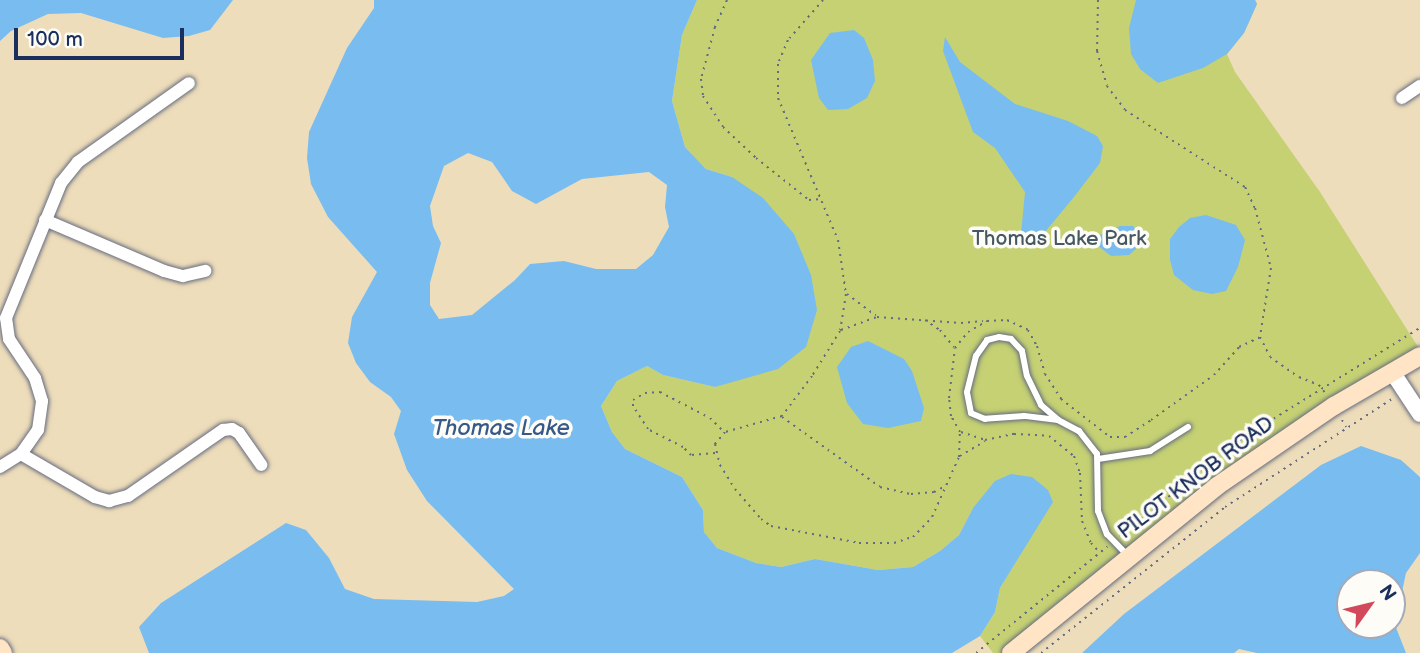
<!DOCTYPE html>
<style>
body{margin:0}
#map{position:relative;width:1420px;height:653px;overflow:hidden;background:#edb;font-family:"Balsamiq Sans",sans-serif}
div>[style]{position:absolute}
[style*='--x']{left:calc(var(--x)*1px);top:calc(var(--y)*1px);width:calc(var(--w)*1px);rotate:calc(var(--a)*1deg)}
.green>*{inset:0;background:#c5d173}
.water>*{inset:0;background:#79bcef}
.path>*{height:2px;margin-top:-1px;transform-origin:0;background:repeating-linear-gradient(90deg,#656c7f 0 2px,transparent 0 7px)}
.roads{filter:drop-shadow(0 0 2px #656c7f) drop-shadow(0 0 2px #656c7f)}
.service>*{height:6px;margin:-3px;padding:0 3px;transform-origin:3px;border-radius:3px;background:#fff}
.minor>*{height:12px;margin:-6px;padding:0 6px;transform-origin:6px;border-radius:6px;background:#fff}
.tertiary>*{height:16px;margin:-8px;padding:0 8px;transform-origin:8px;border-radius:8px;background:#fff}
.secondary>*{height:18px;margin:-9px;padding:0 9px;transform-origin:9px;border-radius:9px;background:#ffe4c6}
span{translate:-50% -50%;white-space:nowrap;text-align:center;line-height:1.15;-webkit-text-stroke:7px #fdfcf7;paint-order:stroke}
.park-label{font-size:21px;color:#465863}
.street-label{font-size:21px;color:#1b2f5e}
.water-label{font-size:23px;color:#37598a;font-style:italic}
.north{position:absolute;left:1336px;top:569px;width:70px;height:70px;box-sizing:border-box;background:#fdfcf7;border:2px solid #a3aaba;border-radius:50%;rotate:56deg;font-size:19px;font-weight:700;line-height:28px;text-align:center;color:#1b2f5e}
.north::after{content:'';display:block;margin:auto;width:24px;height:32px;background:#d1495b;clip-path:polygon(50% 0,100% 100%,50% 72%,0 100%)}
.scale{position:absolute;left:14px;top:28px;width:170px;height:32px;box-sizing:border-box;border:4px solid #1b2f5e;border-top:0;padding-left:9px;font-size:21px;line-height:24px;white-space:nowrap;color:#1b2f5e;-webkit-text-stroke:5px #fdfcf7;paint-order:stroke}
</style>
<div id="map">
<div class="green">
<i style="clip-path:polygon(697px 0,1255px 0,1257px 4px,1244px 33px,1227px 54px,1235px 72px,1320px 192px,1420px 350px,1303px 427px,1010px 653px,993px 653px,980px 636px,995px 612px,1000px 588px,1052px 502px,973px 508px,959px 535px,940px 551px,913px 567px,878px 570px,815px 559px,781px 567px,756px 563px,717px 548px,704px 532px,703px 510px,682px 477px,625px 449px,612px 432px,601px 406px,617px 381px,647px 366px,663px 375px,715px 387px,745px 377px,732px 177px,706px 169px,685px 147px,672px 101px,682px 35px)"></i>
</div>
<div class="water">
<i style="clip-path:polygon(0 0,233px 0,210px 30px,189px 36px,163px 38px,81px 13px,48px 14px,11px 31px,0 41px)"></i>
<i style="clip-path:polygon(evenodd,374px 0,697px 0,682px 35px,672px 101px,685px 147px,706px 169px,732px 177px,763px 198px,794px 234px,811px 275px,817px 310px,806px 347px,778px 369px,715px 387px,663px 375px,647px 366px,617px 381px,601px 406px,612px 432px,625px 449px,682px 477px,703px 510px,704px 532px,717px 548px,756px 563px,781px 567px,815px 559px,878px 570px,913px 567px,940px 551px,959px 535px,973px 508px,995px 481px,1011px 474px,1032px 477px,1048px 490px,1053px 502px,1000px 588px,995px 612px,980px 636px,952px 653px,149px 653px,139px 627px,161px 603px,286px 523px,306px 530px,329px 558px,345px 589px,374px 599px,477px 602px,504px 596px,514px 589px,427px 501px,407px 470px,394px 434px,401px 411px,391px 397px,370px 382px,356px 363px,348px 343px,352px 317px,377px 272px,328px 217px,311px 184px,307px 158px,309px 132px,347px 48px,374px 8px,374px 0,468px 153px,492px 162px,512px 191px,536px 204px,582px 179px,649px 172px,667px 185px,665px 207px,669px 227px,653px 255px,636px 269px,596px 269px,564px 261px,530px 264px,515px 280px,472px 315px,439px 319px,430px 305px,430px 283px,441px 243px,433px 226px,430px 206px,444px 166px,468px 153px)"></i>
<i style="clip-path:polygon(1136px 0,1255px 0,1257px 4px,1244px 33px,1227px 54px,1203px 68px,1158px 83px,1140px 69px,1131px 54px,1129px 28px)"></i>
<i style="clip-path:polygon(854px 30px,864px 38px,873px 60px,875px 81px,867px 98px,848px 109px,828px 110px,819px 98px,811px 60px,830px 33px)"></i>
<i style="clip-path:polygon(945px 37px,960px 62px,1015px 104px,1068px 121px,1097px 136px,1103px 146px,1100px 163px,1074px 197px,1045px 232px,1030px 239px,1021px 234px,1025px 192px,995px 148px,973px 132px,943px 51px)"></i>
<i style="clip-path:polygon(1206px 215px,1236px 225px,1245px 240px,1238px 267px,1226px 291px,1212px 294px,1193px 290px,1174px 275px,1170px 260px,1170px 239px,1179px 227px,1190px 218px)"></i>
<i style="clip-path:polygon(1120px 226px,1133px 226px,1139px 234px,1136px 249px,1129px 255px,1111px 256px,1097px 245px,1098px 236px)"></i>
<i style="clip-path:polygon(868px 341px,904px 359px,912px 371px,924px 408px,921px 421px,888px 428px,863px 424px,847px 403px,837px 367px,851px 347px)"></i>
<i style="clip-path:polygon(evenodd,1361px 446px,1401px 460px,1420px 477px,1420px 553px,1406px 573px,1395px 625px,1406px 653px,1257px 653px,1239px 649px,1234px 653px,1082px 653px,1124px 614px,1321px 465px,1361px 446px,1350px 583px,1392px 583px,1392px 625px,1350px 625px,1350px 583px)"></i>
</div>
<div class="path">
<i style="--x:727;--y:0;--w:30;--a:114"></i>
<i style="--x:715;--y:27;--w:54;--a:105.1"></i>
<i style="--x:701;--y:79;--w:17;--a:83"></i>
<i style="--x:703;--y:96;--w:37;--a:57"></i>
<i style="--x:723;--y:127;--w:45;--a:43.2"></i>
<i style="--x:756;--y:158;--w:68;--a:38.4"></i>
<i style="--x:809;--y:200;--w:12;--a:-5"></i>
<i style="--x:823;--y:0;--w:53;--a:131.2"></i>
<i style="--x:788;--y:40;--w:26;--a:113"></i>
<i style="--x:778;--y:64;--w:34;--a:90"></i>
<i style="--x:778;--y:98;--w:154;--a:67.1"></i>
<i style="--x:838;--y:240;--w:55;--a:81.6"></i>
<i style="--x:846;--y:294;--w:37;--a:99"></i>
<i style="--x:840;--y:331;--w:53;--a:121.9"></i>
<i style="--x:812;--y:376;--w:50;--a:126.9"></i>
<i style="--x:782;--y:416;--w:59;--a:164.3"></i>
<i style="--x:725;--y:432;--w:16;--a:130"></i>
<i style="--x:715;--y:444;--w:22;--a:77"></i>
<i style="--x:720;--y:465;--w:28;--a:58"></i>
<i style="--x:735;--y:489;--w:40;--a:49"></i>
<i style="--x:761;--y:519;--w:12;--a:35"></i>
<i style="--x:771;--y:526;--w:90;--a:10.9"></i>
<i style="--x:859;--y:543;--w:35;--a:0"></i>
<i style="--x:894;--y:543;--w:20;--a:-18"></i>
<i style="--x:913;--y:537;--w:28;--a:-46"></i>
<i style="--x:932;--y:517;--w:66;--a:-65.8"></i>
<i style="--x:959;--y:457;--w:25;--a:-88"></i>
<i style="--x:960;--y:432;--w:18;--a:-119"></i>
<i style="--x:951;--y:416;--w:18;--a:-96"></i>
<i style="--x:949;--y:398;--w:50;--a:-83.2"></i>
<i style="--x:955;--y:348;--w:21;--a:-51"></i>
<i style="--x:968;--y:332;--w:22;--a:-30"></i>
<i style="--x:987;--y:321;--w:20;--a:-3"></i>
<i style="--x:1007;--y:320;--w:23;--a:25"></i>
<i style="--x:1028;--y:330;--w:18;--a:61"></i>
<i style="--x:1037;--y:346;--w:29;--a:74"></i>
<i style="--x:1045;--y:374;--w:30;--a:57"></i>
<i style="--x:1061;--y:399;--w:62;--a:37.8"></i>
<i style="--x:1110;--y:437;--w:15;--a:0"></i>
<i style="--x:1125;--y:437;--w:31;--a:-33"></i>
<i style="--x:1151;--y:420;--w:77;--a:-35.5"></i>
<i style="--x:1214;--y:375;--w:38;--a:-48"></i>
<i style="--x:1239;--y:347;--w:23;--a:-25"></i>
<i style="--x:1098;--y:0;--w:51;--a:91.1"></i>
<i style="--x:1097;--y:51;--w:36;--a:74"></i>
<i style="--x:1107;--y:86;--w:30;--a:53"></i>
<i style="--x:1125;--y:110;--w:143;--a:32.7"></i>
<i style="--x:1245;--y:187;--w:23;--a:65"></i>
<i style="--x:1255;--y:208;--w:62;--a:75.1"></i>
<i style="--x:1271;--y:268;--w:70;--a:99.1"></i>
<i style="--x:1260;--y:337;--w:22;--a:63"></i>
<i style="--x:1270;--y:357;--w:35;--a:35"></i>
<i style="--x:1299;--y:377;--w:22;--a:22"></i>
<i style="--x:1319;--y:385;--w:11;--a:52"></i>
<i style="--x:847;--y:294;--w:36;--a:37"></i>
<i style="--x:925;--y:320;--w:18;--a:34"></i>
<i style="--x:940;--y:330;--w:22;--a:51"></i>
<i style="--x:841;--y:330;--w:38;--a:-20"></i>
<i style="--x:877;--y:317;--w:84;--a:4.1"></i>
<i style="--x:961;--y:323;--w:22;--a:-5"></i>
<i style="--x:782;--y:417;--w:120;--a:35.5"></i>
<i style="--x:880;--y:487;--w:32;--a:13"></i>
<i style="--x:911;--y:494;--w:23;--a:-5"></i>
<i style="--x:934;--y:492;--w:11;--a:-27"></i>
<i style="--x:1342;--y:420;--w:8;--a:60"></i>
<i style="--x:961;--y:432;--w:25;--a:18"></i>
<i style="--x:985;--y:440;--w:30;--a:-12"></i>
<i style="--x:1014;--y:434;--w:35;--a:3"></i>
<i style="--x:1049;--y:436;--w:32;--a:39"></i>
<i style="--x:1074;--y:456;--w:18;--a:71"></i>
<i style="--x:1080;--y:473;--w:48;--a:87.6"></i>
<i style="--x:1082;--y:521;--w:24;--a:68"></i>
<i style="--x:1091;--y:543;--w:13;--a:48"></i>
<i style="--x:715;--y:453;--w:24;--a:175"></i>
<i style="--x:691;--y:455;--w:11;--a:-135"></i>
<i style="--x:683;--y:447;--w:39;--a:-153"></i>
<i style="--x:648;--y:429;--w:27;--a:-123"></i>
<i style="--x:633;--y:406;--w:6;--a:-90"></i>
<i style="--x:633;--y:400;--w:14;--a:-30"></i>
<i style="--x:645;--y:393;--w:15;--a:-4"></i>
<i style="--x:660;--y:392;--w:56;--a:27.5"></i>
<i style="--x:710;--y:418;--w:20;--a:45"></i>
<i style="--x:960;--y:456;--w:29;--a:-31"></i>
<i style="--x:1119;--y:536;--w:159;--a:-38.4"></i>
<i style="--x:1244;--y:437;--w:207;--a:-31.8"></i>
<i style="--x:976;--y:653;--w:169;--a:-39"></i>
<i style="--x:1041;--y:653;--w:235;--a:-38.4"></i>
<i style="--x:1225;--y:507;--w:199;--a:-32.9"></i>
</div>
<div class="roads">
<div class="service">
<i style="--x:1058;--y:420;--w:34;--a:-173"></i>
<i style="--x:1024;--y:416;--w:39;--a:176"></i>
<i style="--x:985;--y:419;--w:15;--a:-157"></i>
<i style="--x:971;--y:413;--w:21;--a:-101"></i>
<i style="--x:967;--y:392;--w:37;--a:-76"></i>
<i style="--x:976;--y:356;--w:19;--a:-55"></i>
<i style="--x:987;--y:340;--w:12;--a:-14"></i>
<i style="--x:999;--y:337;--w:12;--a:9"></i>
<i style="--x:1011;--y:339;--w:16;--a:47"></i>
<i style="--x:1022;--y:351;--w:25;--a:79"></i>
<i style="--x:1027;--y:376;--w:32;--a:64"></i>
<i style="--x:1041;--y:405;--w:23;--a:41"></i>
<i style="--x:1058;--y:420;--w:24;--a:28"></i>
<i style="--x:1079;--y:431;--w:29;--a:52"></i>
<i style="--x:1097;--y:454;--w:57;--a:89"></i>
<i style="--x:1098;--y:511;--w:25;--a:69"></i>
<i style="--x:1107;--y:534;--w:30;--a:46"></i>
<i style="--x:1098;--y:459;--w:53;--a:-8.7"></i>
<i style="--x:1150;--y:451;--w:45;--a:-32.3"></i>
</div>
<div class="minor">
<i style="--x:1402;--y:98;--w:22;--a:-34"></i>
<i style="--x:45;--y:220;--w:129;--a:23.2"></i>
<i style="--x:164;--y:271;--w:20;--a:15"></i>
<i style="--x:183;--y:276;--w:23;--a:-13"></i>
<i style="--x:21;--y:454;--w:86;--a:30.2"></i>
<i style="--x:95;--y:497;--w:15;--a:16"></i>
<i style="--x:109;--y:501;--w:20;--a:-15"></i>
<i style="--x:128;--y:496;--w:116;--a:-34.8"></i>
<i style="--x:223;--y:430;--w:9;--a:-6"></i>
<i style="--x:232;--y:429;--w:8;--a:30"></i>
<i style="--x:239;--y:433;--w:39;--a:55"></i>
<i style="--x:0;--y:467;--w:25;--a:-32"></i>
<i style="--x:21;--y:454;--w:29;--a:-55"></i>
<i style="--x:38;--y:430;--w:29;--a:-82"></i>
<i style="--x:42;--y:401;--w:24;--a:-107"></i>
<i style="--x:35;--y:378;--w:47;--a:-123.7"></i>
<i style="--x:9;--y:339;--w:21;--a:-98"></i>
<i style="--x:6;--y:318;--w:146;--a:-67.8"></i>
<i style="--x:61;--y:183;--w:27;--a:-51"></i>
<i style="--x:78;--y:162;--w:136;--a:-35.4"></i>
</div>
<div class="tertiary">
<i style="--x:1393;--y:373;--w:49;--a:56.6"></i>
</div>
<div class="secondary">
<i style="--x:0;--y:648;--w:6;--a:59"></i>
<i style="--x:1011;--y:653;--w:265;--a:-39"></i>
<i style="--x:1217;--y:486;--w:142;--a:-34.4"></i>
<i style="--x:1334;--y:406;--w:99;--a:-30.2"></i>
</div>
</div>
<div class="park-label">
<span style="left:1059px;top:239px">Thomas Lake Park</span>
</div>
<div class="street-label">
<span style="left:1196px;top:478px;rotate:-37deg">PILOT KNOB ROAD</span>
</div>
<div class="water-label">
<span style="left:501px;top:428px">Thomas Lake</span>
</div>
<div class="north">N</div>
<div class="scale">100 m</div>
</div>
